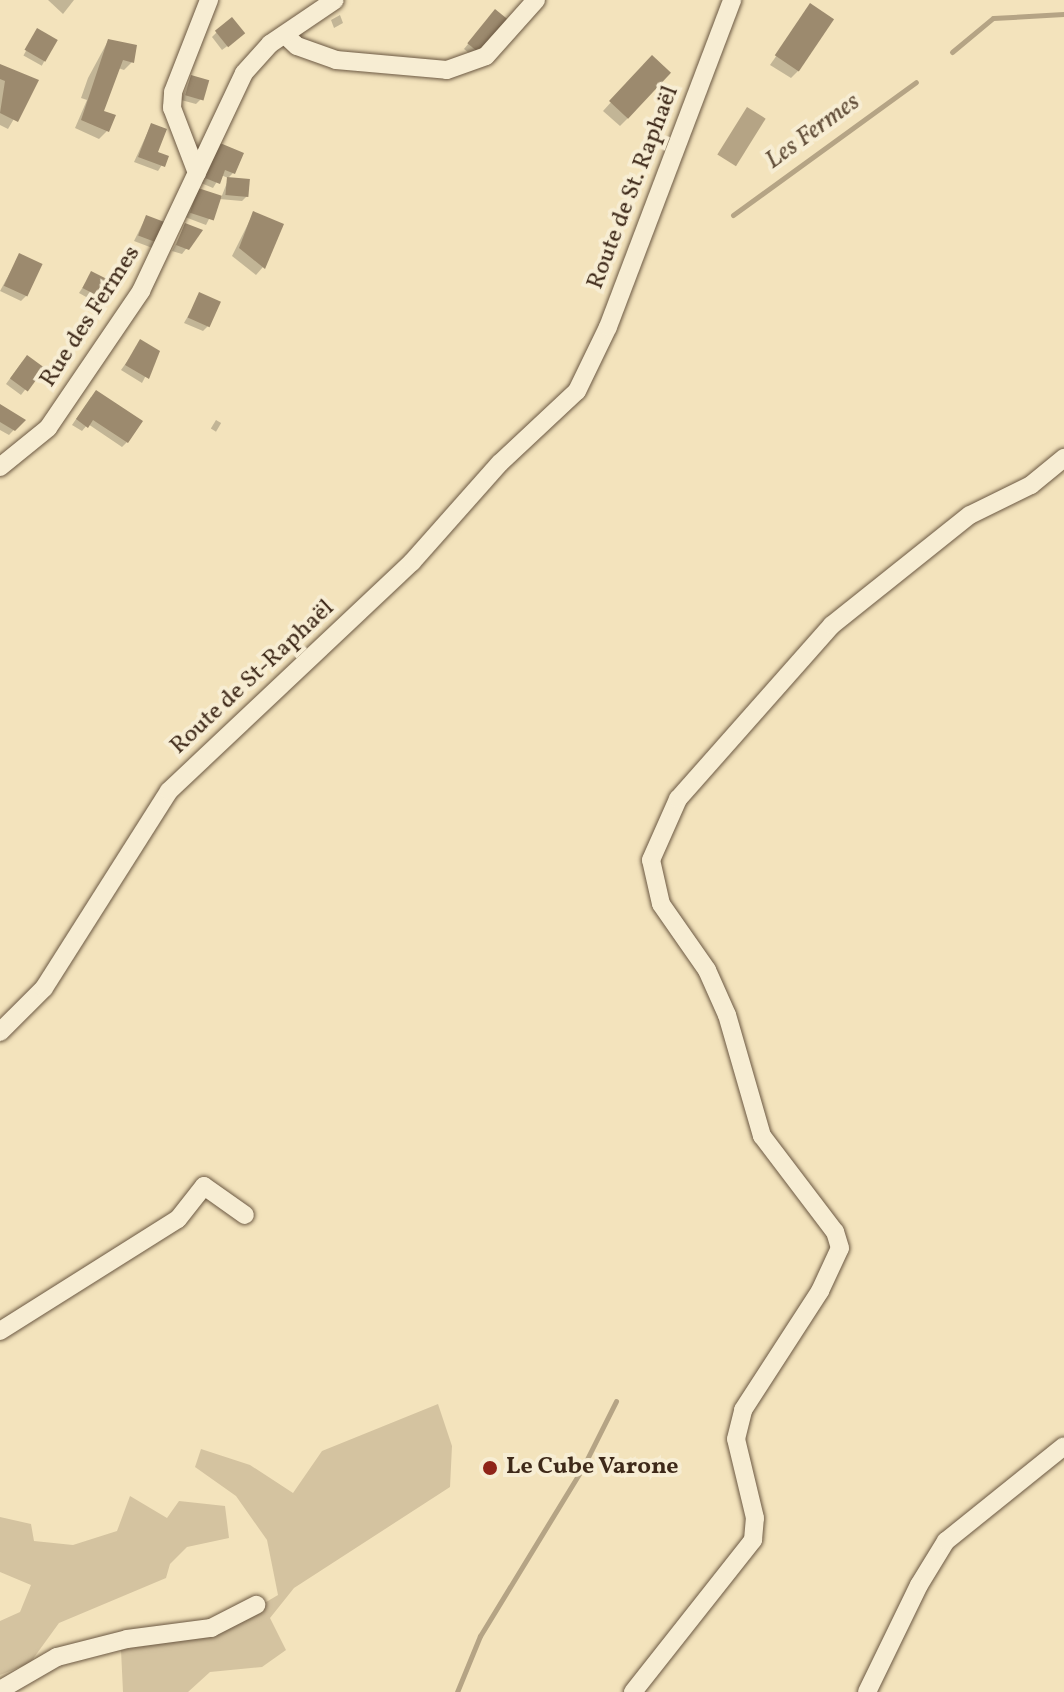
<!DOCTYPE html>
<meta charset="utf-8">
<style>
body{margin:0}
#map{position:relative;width:1064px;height:1692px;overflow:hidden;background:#f3e3bc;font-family:Vollkorn,serif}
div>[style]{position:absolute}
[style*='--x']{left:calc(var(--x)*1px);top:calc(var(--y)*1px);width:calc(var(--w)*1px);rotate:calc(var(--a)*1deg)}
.green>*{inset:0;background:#d4c3a0}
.water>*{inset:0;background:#b5a485;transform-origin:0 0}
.shadow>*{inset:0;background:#0003;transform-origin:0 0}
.stream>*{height:5px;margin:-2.5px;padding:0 2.5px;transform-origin:2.5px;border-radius:2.5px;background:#b5a485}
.building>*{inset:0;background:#9c8a6e;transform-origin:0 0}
.roads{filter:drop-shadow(0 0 2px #6b5842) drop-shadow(0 0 2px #6b5842)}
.minor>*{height:18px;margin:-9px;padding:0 9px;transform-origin:9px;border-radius:9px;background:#f7edd3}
.dots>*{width:22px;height:22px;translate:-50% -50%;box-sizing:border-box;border:4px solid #f7edd3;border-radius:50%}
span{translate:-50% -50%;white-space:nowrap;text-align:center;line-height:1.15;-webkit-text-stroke:8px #f7edd3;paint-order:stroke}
.street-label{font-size:24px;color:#3e2919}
.poi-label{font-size:24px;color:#3e2919;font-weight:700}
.left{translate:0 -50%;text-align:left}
.water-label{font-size:26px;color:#624e39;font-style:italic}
</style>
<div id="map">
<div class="green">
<i style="clip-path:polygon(438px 1404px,452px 1446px,450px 1487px,294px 1588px,270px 1618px,286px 1650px,262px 1667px,210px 1672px,188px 1692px,123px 1692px,121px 1650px,212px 1634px,278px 1595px,267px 1540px,236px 1496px,195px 1467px,201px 1449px,250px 1465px,293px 1493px,322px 1451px)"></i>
<i style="clip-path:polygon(130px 1496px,167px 1518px,179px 1501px,225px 1506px,229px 1538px,187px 1547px,170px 1564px,166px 1578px,59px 1623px,30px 1663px,0 1675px,0 1621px,20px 1612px,31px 1585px,0 1572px,0 1517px,31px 1524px,34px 1541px,73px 1545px,117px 1531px)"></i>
</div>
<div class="water">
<i style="left:747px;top:107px;width:22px;height:56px;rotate:32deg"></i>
</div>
<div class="shadow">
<i style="clip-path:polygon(48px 0,74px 0,63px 14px)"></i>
<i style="clip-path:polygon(811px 6px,799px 70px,791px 78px,770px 65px)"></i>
<i style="clip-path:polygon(340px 15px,343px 23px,334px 28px,331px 20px)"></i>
<i style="clip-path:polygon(490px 17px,475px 58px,464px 49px)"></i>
<i style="left:37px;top:31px;width:21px;height:28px;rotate:29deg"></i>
<i style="clip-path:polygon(217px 32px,238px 38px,222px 50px,212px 37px)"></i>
<i style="clip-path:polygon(108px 41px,132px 62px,124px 70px,118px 68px,102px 112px,107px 131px,99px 139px,75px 128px,87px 100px,81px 98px,88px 78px)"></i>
<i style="clip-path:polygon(0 66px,36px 81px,8px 129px,0 125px)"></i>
<i style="clip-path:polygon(644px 66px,628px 118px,620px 126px,603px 111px)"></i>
<i style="clip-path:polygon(191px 77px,201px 99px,196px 104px,181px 100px)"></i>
<i style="clip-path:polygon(151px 125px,155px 153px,167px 157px,158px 171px,134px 162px)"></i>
<i style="clip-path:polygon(220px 145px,233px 173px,228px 178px,221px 175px,213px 188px,201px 183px)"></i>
<i style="clip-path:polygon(228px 180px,247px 196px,242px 201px,219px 199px,206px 225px,185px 217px,198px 190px,221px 198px)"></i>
<i style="clip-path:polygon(253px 214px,263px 267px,256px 275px,232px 256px)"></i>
<i style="clip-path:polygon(146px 217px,168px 225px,155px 249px,134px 241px)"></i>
<i style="clip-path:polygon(185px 225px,200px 231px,182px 254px,172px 251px)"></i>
<i style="clip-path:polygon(19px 256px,26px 296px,21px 301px,0 291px)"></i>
<i style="clip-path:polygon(92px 273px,102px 297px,97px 303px,79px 293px)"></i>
<i style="clip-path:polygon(200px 295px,208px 326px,203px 331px,184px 323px)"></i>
<i style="clip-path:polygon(141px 342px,158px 352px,142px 383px,121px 370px)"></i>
<i style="clip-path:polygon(22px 362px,42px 368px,21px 395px,6px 384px)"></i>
<i style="clip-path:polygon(91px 397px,127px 442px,122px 447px,88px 424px,82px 431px,72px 425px)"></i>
<i style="clip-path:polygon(0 406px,23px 420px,9px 435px,0 430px)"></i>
<i style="left:216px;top:420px;width:6px;height:10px;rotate:31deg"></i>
</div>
<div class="stream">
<i style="--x:952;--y:52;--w:53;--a:-39.7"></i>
<i style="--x:993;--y:18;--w:71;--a:-3.2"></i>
<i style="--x:733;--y:215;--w:226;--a:-36"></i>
<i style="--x:457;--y:1692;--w:61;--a:-67.7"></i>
<i style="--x:480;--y:1636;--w:196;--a:-58.6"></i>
<i style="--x:582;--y:1469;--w:76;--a:-63.4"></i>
</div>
<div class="building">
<i style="left:810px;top:3px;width:29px;height:63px;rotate:34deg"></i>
<i style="left:495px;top:9px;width:19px;height:44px;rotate:39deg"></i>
<i style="left:232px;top:17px;width:21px;height:22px;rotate:51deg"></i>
<i style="left:37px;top:28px;width:24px;height:25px;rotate:30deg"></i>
<i style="clip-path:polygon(108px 39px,137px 45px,134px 63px,123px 60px,104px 111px,116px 115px,109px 132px,81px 120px)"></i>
<i style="left:652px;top:55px;width:26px;height:63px;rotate:43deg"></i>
<i style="clip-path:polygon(0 64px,39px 80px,18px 122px,0 113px,5px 81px,0 79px)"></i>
<i style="left:191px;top:75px;width:19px;height:21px;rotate:16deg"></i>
<i style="clip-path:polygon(151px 123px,167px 129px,158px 152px,169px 156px,165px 167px,138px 157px)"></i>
<i style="clip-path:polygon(220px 143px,244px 153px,235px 174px,225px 170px,220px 184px,205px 178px)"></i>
<i style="left:227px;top:177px;width:23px;height:18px;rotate:5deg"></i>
<i style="left:198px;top:188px;width:25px;height:26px;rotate:18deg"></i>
<i style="clip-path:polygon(253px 211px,284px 224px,265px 269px,239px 248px)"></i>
<i style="left:146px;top:215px;width:26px;height:22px;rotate:21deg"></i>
<i style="clip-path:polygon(185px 223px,203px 230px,189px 250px,176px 245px)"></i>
<i style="left:19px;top:253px;width:26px;height:36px;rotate:25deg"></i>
<i style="left:91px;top:271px;width:25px;height:19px;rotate:27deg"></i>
<i style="left:199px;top:292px;width:24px;height:28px;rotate:24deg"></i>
<i style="clip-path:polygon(140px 339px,160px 351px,149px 379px,125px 365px)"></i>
<i style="left:27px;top:355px;width:22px;height:29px;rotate:36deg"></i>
<i style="clip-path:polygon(96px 390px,143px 421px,128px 443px,93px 420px,88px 428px,76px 419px)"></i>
<i style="clip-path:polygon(0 404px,26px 420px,15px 431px,0 422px)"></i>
</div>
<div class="roads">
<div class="minor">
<i style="--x:285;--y:35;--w:16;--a:43"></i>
<i style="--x:297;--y:46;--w:41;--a:19.7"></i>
<i style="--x:336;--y:60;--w:111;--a:5.1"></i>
<i style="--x:447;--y:70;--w:41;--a:-19.7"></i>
<i style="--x:486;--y:56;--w:75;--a:-48.2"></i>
<i style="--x:197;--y:173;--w:70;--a:-111"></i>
<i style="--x:172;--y:108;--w:16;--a:-86"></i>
<i style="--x:173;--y:92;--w:99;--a:-68.6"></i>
<i style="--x:0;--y:467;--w:62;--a:-39.1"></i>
<i style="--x:48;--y:428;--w:166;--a:-55.8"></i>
<i style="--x:141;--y:291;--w:241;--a:-64.7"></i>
<i style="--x:244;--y:73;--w:39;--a:-48"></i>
<i style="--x:270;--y:44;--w:78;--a:-34.1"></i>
<i style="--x:0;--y:1032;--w:62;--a:-45"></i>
<i style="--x:44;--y:988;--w:233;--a:-57.6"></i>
<i style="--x:169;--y:791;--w:334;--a:-43.3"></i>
<i style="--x:412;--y:562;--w:132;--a:-48.4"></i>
<i style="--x:500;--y:463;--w:105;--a:-43.1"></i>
<i style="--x:577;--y:391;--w:71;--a:-64.2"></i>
<i style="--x:608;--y:327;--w:350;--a:-69.2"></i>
<i style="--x:0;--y:1331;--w:210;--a:-32.2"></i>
<i style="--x:178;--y:1219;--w:42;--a:-51.8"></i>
<i style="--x:204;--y:1186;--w:50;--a:35.3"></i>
<i style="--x:0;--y:1690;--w:66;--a:-30.1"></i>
<i style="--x:57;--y:1657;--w:72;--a:-14.4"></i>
<i style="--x:127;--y:1639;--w:85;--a:-7.5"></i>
<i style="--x:211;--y:1628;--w:51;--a:-27.1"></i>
<i style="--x:633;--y:1692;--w:194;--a:-51.7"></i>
<i style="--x:753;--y:1540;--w:22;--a:-85"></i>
<i style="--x:755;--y:1518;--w:81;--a:-103.5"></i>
<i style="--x:736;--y:1439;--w:30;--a:-76"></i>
<i style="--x:743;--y:1410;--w:142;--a:-57.1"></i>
<i style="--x:820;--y:1291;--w:47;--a:-65.1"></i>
<i style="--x:840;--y:1248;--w:17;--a:-107"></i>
<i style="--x:835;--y:1232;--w:121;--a:-127.2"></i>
<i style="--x:762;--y:1136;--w:126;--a:-106.1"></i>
<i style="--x:727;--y:1015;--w:49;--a:-114"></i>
<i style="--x:707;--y:970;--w:80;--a:-124.9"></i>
<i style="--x:661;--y:904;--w:45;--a:-102.8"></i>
<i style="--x:651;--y:860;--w:67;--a:-66.1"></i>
<i style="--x:678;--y:799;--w:232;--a:-48.5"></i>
<i style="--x:832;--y:625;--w:176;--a:-38.6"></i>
<i style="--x:970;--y:515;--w:68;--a:-26.2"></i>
<i style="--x:1031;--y:485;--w:43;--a:-39.3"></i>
<i style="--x:867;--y:1692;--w:119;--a:-64.1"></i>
<i style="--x:919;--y:1585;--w:52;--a:-58.5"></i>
<i style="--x:946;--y:1541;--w:151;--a:-38.8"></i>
</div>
</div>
<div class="dots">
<i style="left:490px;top:1468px;background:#8f2418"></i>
</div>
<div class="street-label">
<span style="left:634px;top:188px;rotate:-69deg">Route de St. Raphaël</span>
<span style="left:91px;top:317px;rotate:-57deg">Rue des Fermes</span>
<span style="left:253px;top:678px;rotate:-43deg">Route de St-Raphaël</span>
</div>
<div class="poi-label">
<span class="left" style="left:506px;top:1468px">Le Cube Varone</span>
</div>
<div class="water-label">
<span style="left:813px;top:132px;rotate:-36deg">Les Fermes</span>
</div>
</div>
